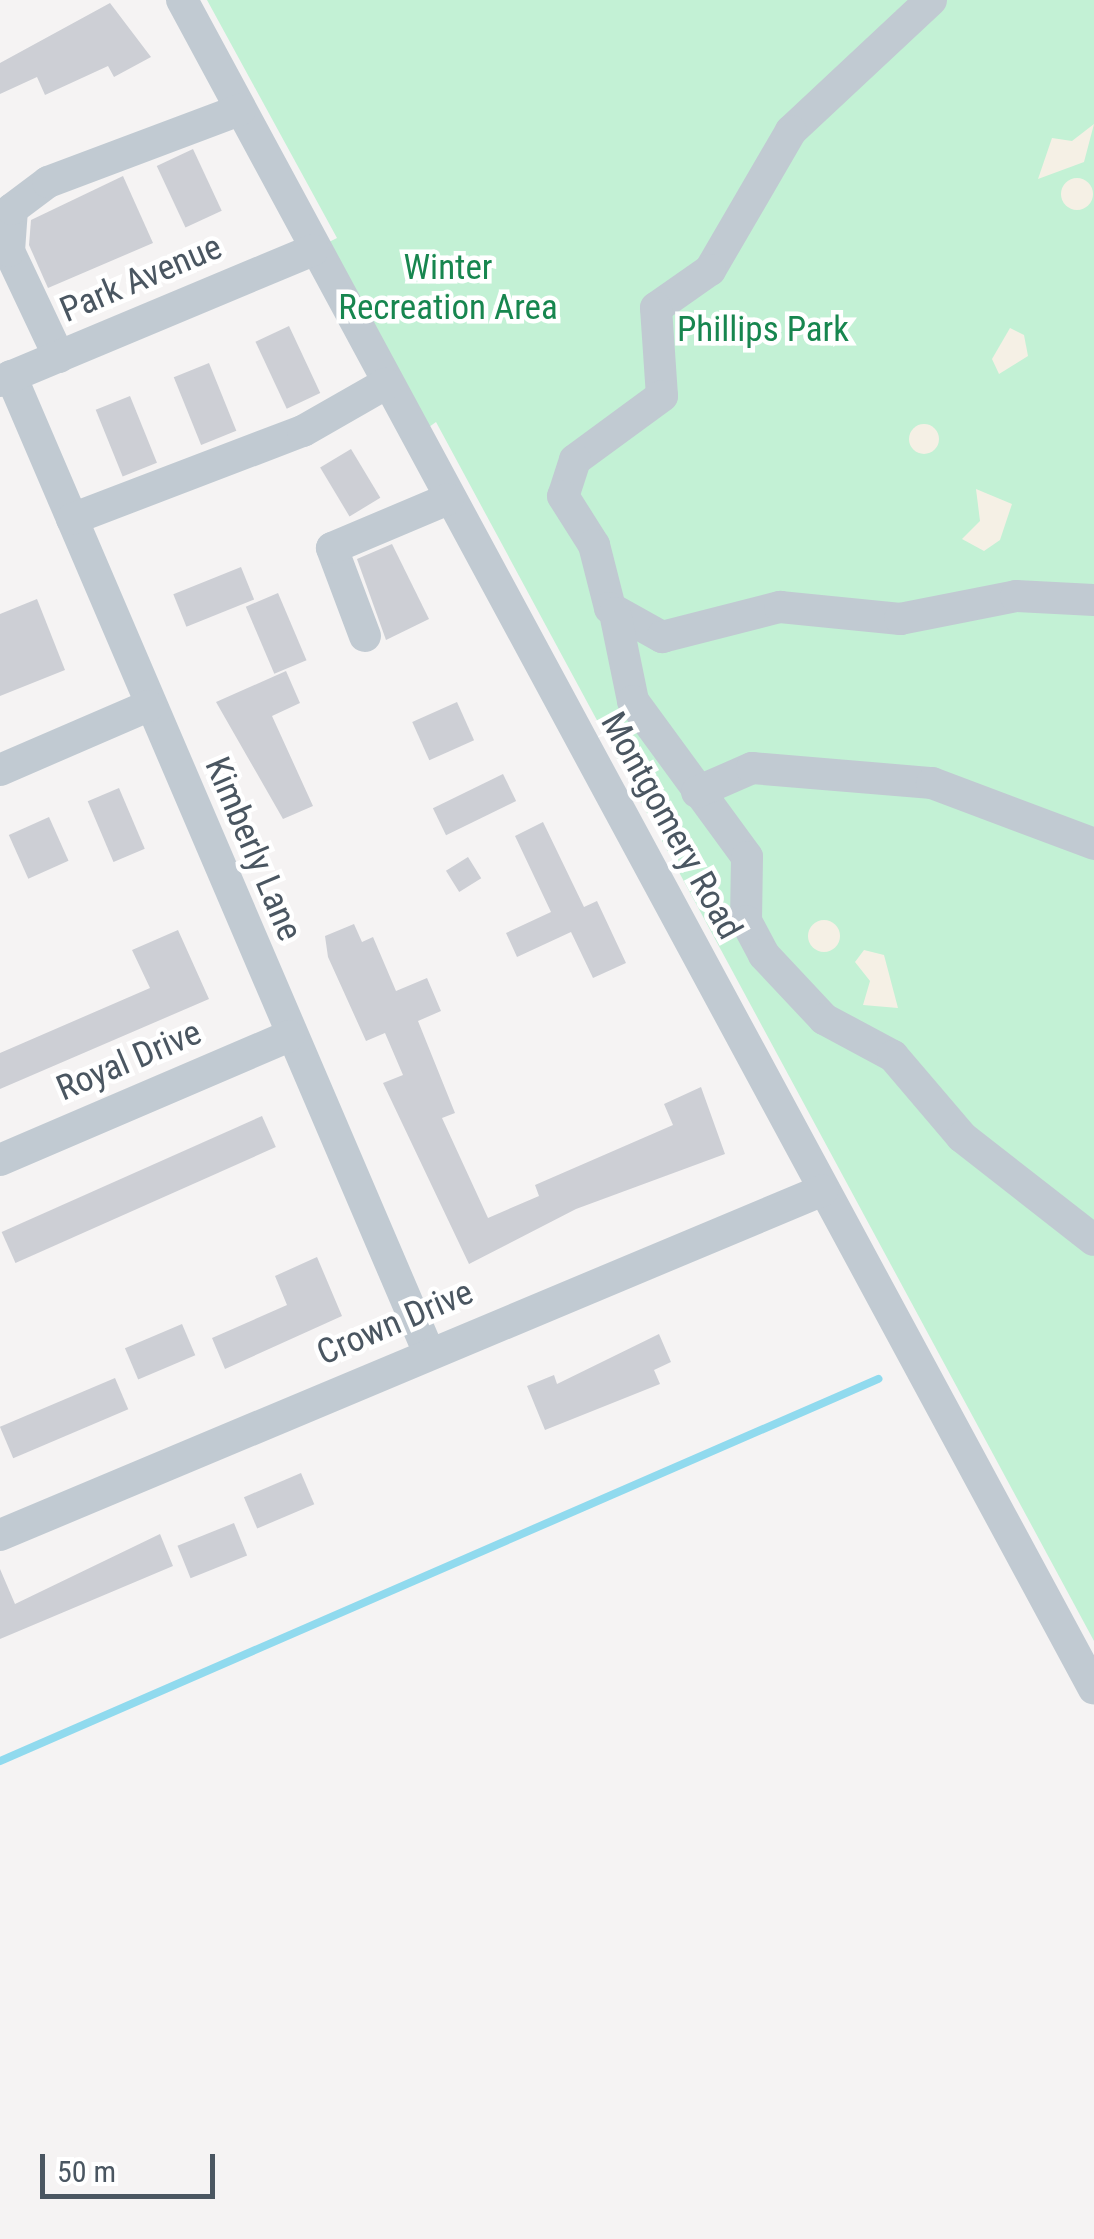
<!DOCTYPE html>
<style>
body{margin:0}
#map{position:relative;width:1094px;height:2239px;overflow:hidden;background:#f5f3f3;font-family:"Roboto Condensed",sans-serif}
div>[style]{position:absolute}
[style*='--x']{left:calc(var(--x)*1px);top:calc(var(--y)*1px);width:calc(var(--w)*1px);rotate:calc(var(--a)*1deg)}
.green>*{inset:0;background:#c3f1d5}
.sand>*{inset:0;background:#f5f0e5}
.round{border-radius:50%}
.stream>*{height:8px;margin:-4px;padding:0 4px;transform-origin:4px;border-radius:4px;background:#90daee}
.building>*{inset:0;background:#cdcfd5;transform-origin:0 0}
.minor>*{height:32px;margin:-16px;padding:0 16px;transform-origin:16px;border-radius:16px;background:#c1cad2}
span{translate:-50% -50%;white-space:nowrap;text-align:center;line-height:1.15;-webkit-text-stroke:9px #fff;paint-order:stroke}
.park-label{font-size:35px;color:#17864f}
.street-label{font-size:35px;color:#4a5661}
.scale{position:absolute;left:40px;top:2154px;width:175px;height:45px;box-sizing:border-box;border:5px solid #4a5661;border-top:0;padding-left:12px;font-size:30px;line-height:35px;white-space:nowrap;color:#4a5661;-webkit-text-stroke:8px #fff;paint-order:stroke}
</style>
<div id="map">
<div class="green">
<i style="clip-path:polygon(207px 0,1094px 0,1094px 1641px,436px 422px,422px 432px,313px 250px,337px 238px)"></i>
</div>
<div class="sand">
<i style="clip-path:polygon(1094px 124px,1084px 162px,1038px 179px,1052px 138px,1072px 141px)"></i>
<i class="round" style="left:1061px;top:178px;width:32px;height:32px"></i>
<i style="clip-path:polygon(1010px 328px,1024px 335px,1028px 356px,999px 374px,992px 359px)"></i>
<i class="round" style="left:909px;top:424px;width:30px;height:30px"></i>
<i style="clip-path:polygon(976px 489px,1012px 504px,1000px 540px,984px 551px,962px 539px,980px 521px)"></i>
<i class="round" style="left:808px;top:920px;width:32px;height:32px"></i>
<i style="clip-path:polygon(864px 950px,884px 955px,898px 1008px,863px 1005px,870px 981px,855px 962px)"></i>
</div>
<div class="stream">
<i style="--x:0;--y:1761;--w:958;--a:-23.51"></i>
</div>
<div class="building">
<i style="clip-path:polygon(110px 3px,151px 57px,114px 77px,108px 66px,45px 95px,37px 77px,0 94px,0 63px)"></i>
<i style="left:193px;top:149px;width:68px;height:40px;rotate:65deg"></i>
<i style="clip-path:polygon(123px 176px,153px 243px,48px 288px,29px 245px,31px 220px)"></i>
<i style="left:289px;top:326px;width:74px;height:37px;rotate:65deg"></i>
<i style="left:209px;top:363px;width:73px;height:38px;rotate:68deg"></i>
<i style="left:130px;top:396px;width:72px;height:37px;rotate:68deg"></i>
<i style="left:351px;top:449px;width:57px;height:36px;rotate:59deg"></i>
<i style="clip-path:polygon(392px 544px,429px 619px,386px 640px,357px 559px)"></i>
<i style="left:241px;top:567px;width:35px;height:73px;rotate:68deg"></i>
<i style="left:278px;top:593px;width:73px;height:35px;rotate:67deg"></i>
<i style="clip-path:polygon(37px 599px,65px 670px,0 696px,0 614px)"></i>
<i style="clip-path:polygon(286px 671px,300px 703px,272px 716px,313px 806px,283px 819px,216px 702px)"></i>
<i style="left:457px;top:702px;width:42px;height:49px;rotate:66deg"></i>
<i style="left:503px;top:774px;width:30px;height:78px;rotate:64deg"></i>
<i style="left:119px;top:788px;width:66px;height:34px;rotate:67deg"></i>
<i style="left:49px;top:817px;width:48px;height:44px;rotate:66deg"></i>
<i style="clip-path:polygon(543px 822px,584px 907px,597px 901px,626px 963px,593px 978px,571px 932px,517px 957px,506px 933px,551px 912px,515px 836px)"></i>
<i style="left:468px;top:857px;width:25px;height:26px;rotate:58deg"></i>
<i style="clip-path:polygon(354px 924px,362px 942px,373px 937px,396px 991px,427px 978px,441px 1011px,418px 1021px,455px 1113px,442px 1118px,488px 1218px,539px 1196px,535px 1185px,673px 1125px,664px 1104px,701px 1087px,725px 1154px,576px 1209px,469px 1264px,383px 1083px,403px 1075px,385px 1033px,366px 1041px,328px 957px,325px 936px)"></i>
<i style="clip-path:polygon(178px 930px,209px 999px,0 1089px,0 1053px,150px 988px,132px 950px)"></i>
<i style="left:262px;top:1116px;width:34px;height:285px;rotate:66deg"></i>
<i style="clip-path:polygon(317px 1257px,342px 1316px,225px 1369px,212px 1338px,287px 1305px,275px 1276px)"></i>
<i style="left:182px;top:1324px;width:34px;height:62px;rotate:67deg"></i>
<i style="clip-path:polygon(659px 1334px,671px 1362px,654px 1370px,660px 1384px,545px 1430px,527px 1386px,554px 1375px,557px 1384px)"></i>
<i style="left:115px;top:1378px;width:34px;height:125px;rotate:67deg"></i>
<i style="left:301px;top:1473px;width:34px;height:62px;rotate:67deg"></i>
<i style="left:234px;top:1523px;width:35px;height:61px;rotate:68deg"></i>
<i style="clip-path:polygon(160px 1534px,173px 1566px,0 1639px,0 1569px,15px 1604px)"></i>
</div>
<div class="minor">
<i style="--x:182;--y:0;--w:1919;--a:61.63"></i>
<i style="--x:931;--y:0;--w:192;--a:136.9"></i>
<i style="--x:791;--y:131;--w:161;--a:120.2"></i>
<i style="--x:710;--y:270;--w:66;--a:144.9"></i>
<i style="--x:656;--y:308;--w:88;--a:86.1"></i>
<i style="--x:662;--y:396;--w:108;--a:143.7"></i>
<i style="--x:575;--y:460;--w:38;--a:108"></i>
<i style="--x:563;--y:496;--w:58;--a:57.7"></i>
<i style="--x:594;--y:545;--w:65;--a:75.7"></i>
<i style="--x:610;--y:608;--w:60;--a:29.1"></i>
<i style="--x:662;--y:637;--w:122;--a:-14.3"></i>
<i style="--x:780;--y:607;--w:121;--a:5.7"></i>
<i style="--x:900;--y:619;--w:118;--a:-11.2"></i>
<i style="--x:1016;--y:596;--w:78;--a:2.9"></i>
<i style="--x:59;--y:357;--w:117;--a:-115.3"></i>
<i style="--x:9;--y:251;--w:42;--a:-85.9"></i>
<i style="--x:12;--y:209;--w:45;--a:-36.9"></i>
<i style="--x:48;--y:182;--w:205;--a:-20.6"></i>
<i style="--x:11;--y:376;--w:1060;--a:66.84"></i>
<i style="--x:0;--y:381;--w:339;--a:-22.7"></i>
<i style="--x:72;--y:519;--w:247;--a:-20.9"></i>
<i style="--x:303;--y:431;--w:95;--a:-29.8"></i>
<i style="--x:615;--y:613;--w:90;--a:78.4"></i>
<i style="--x:633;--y:701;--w:193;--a:53.8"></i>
<i style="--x:747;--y:857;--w:64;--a:90.9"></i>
<i style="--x:746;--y:921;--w:38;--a:62"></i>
<i style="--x:764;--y:955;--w:88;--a:46.8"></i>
<i style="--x:824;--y:1019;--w:78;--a:28.2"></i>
<i style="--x:893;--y:1056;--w:106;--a:49.6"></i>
<i style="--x:962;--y:1137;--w:167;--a:38"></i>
<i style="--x:365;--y:636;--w:94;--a:-110.6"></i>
<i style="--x:332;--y:548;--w:126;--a:-22.9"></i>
<i style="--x:0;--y:770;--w:161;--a:-23.4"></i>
<i style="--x:697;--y:792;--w:60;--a:-23.6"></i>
<i style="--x:752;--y:768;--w:181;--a:4.8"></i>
<i style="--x:932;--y:783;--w:173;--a:20.6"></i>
<i style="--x:0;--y:1160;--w:314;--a:-23.2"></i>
<i style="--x:0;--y:1535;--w:892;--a:-22.74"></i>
</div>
<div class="park-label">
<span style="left:448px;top:288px">Winter<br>Recreation Area</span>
<span style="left:763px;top:330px">Phillips Park</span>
</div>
<div class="street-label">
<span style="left:141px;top:279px;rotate:-23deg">Park Avenue</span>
<span style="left:671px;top:826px;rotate:61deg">Montgomery Road</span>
<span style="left:253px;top:849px;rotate:67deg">Kimberly Lane</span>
<span style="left:129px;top:1061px;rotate:-23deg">Royal Drive</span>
<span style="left:395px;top:1323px;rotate:-23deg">Crown Drive</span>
</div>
<div class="scale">50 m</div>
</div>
